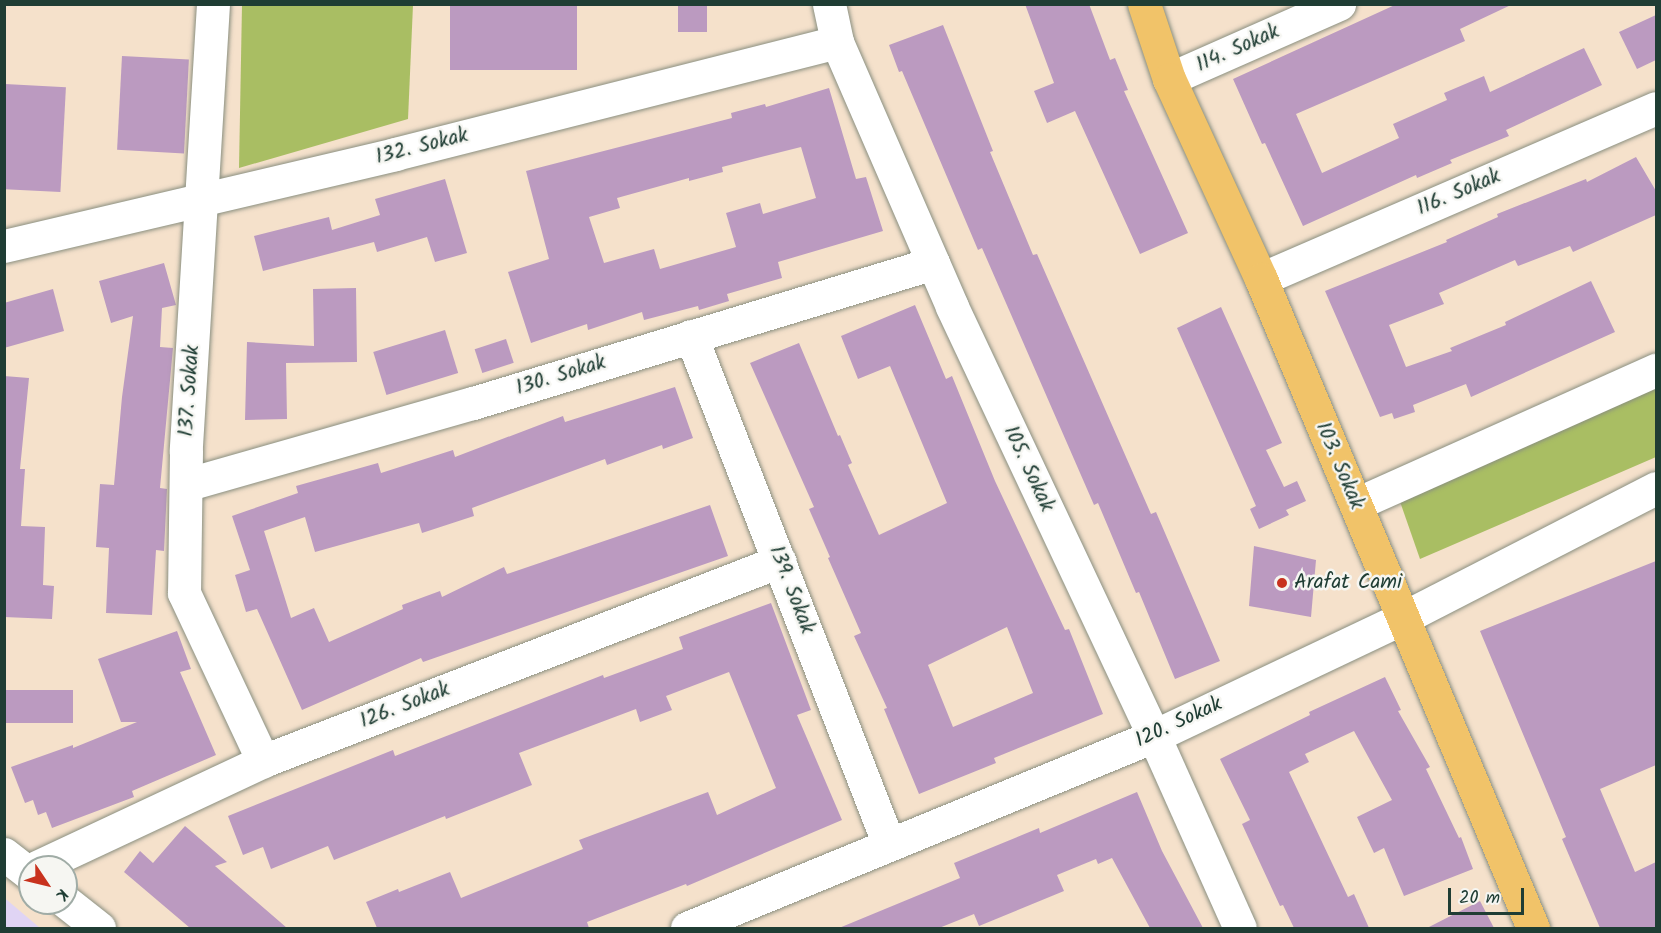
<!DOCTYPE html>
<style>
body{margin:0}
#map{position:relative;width:1661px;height:933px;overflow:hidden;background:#f5e1cb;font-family:Kalam,sans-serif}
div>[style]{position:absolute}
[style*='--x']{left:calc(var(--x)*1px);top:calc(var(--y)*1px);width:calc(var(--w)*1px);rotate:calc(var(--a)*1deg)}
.built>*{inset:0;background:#e0d4f4}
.green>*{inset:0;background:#a9be63}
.building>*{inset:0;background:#bb9ac0;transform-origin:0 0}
.roads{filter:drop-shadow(0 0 2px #8a8f80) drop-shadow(0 0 2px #8a8f80)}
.minor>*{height:33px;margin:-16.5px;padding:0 16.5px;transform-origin:16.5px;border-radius:16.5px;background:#fff}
.major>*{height:33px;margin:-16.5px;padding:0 16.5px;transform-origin:16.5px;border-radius:16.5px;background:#f1c369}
.dots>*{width:16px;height:16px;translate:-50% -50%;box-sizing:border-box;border:3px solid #f6f6f2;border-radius:50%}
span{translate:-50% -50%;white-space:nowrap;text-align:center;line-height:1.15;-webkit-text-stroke:5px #f6f6f2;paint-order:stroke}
.street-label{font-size:21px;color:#1f3d34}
.poi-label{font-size:21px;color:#1f3d34}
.left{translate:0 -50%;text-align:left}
.frame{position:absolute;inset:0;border:6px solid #1f3d34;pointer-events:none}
.north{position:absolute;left:18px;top:855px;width:60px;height:60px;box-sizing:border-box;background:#f6f6f2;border:2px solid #a0aca6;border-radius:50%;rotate:125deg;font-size:16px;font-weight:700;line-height:24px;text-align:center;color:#1f3d34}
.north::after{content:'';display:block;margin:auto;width:21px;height:27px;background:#c8321e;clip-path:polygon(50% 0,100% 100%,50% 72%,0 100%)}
.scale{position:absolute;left:1448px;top:888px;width:76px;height:27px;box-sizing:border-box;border:3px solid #1f3d34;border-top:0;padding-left:8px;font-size:18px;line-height:21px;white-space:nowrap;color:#1f3d34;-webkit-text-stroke:4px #f6f6f2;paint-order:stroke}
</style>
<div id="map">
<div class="built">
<i style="clip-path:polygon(4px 898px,7px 900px,40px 928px,5px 928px)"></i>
</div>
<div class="green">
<i style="clip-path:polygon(242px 5px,413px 5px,408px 119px,239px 168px)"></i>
<i style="clip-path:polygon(1656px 372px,1656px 457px,1420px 559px,1397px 493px)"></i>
</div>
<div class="building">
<i style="left:450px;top:4px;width:127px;height:66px"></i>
<i style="left:678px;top:4px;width:29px;height:28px"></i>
<i style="clip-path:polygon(1025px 4px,1089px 4px,1110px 60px,1115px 58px,1128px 90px,1124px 91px,1188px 233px,1140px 254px,1075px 111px,1047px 123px,1034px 91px,1054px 83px)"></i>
<i style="clip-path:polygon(1397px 4px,1513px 4px,1460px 29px,1465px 41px,1296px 114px,1322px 173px,1399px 138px,1393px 124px,1447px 100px,1444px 93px,1484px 76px,1490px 92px,1584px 48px,1602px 85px,1506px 130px,1509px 136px,1450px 160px,1452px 163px,1417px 178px,1416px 175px,1303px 226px,1265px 143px,1262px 144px,1233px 79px)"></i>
<i style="clip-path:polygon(1656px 15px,1656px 60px,1637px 69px,1619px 32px)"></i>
<i style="clip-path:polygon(943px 25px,993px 151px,990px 152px,1033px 255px,1037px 254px,1151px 514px,1156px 512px,1220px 661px,1175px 679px,1139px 592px,1136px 593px,1098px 503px,1094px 505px,982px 248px,978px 250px,902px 71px,899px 72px,889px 45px)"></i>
<i style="left:122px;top:56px;width:67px;height:94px;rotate:3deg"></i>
<i style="left:5px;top:84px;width:61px;height:105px;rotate:3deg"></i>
<i style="clip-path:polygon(evenodd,829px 88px,856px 179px,866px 177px,883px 231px,778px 262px,782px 278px,727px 294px,729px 301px,699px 310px,698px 306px,644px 320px,642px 312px,588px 330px,587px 324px,531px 343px,508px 272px,549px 259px,526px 171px,732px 118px,731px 113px,765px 104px,766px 107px,829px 88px,801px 147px,816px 198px,763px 214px,760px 203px,726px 213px,736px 247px,660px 269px,654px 249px,604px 263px,589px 217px,620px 208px,617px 198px,689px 178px,689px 181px,723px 172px,722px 167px,801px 147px)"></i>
<i style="clip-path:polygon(1636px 157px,1656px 191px,1656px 215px,1573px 252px,1570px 246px,1518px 266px,1515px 260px,1439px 293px,1444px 304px,1389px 325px,1406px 367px,1452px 351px,1450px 348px,1506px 325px,1505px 322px,1591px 281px,1615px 332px,1471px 397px,1466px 384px,1413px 405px,1415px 412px,1394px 419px,1392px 413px,1380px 417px,1325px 291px,1447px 242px,1446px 240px,1498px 217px,1497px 214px,1586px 179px,1587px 182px)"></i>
<i style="clip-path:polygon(445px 179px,467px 253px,435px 262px,427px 237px,377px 252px,374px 242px,263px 271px,254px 236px,329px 217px,332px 230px,380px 215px,375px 199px)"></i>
<i style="clip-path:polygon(164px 263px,176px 305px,162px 308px,160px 347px,173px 348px,160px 488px,167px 489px,164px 551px,156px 550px,152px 615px,106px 613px,109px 548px,96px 547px,100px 484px,114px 485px,122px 397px,133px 316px,111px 323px,99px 281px)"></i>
<i style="clip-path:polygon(356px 288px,357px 362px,286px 363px,287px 419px,245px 420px,247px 342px,314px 346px,313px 289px)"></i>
<i style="clip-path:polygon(53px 289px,64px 331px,4px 348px,4px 303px)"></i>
<i style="clip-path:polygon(evenodd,915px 305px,946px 379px,952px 376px,995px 481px,1065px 630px,1069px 629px,1103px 714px,994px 758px,996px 763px,919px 794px,884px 709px,887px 708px,854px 636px,861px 633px,828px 558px,830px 557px,809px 509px,814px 507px,750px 363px,799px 343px,838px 436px,840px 435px,852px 463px,848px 465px,879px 535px,947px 503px,890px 366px,858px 379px,841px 336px,915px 305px,1007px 627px,1033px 693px,953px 727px,928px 665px,1007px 627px)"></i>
<i style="clip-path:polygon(1221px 307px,1282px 443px,1266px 450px,1284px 487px,1297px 481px,1306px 501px,1286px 510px,1289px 515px,1259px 529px,1250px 509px,1256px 506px,1177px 328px)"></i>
<i style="left:445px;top:330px;width:45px;height:75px;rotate:73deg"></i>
<i style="left:506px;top:339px;width:25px;height:33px;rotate:72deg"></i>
<i style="clip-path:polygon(4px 376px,29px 378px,20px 469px,25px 469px,21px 526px,45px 527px,43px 585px,54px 586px,52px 619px,4px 617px)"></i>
<i style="clip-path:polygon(675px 387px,693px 438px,663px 449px,662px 445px,607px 465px,605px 459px,472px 508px,474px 516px,422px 533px,419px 523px,315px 552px,305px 517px,264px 531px,291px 618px,314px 608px,329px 642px,403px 609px,402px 605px,440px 591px,442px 597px,504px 567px,507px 574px,710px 505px,728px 556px,423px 662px,421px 658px,302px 710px,257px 609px,246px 612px,235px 575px,250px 570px,232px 516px,298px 493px,296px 486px,378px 463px,381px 473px,453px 450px,455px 457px,563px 416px,565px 422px)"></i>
<i style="clip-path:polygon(1254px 546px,1316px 560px,1311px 617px,1249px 606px)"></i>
<i style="clip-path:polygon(1656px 561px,1656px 765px,1600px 789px,1635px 872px,1656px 862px,1656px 928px,1600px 928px,1562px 839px,1566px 837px,1480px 631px)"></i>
<i style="clip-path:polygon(771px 603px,811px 710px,797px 715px,842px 820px,687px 886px,686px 884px,587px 922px,589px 928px,377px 928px,366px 902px,398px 889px,399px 892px,450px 872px,461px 898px,583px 849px,579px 840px,708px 792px,717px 815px,776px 788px,729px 672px,666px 696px,672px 710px,640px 722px,636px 709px,519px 753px,532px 785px,446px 819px,445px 816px,334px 860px,328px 846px,271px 869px,263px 847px,243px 855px,228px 816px,393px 750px,395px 756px,603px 675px,604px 678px,683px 649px,679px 637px)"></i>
<i style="clip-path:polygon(177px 631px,191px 669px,180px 672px,216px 755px,132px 791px,134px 797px,52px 828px,46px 812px,38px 815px,33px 800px,25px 803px,11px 767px,73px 745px,73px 748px,137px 722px,121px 722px,98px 659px)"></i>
<i style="clip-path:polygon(1385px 677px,1401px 710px,1398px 711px,1430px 767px,1426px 769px,1459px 838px,1461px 837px,1473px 869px,1404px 896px,1384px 848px,1374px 853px,1357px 817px,1392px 800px,1354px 731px,1305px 754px,1309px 762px,1289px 772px,1348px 897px,1354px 894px,1369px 928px,1294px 928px,1283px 905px,1280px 906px,1242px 824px,1250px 820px,1220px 759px,1310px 715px,1309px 712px)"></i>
<i style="left:4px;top:690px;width:69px;height:33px"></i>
<i style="clip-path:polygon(1137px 792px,1162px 851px,1203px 928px,1150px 928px,1112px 858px,1098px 864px,1096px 859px,1057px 875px,1064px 891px,979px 926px,974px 914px,939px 928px,839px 928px,960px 878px,954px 863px,1039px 828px,1040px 833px)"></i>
<i style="clip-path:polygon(185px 826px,227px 862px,215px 866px,287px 928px,190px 928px,124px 872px,140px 851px,153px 863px)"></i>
<i style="clip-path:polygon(1480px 901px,1494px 928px,1427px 928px)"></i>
</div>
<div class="roads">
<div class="minor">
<i style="--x:213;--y:4;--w:448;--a:93.5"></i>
<i style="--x:186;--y:451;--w:142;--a:90.8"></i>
<i style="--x:184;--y:593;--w:186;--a:64.8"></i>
<i style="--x:829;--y:4;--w:39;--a:78"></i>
<i style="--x:837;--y:42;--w:289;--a:66.5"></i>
<i style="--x:952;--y:307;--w:474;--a:64.8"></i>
<i style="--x:1154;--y:736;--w:210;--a:65.9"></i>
<i style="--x:1169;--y:79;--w:186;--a:-23.8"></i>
<i style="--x:4;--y:246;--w:402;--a:-13.2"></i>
<i style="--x:395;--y:154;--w:456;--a:-14.2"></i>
<i style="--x:1261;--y:279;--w:430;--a:-23.4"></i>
<i style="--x:691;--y:336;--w:546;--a:68.74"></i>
<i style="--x:188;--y:484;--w:296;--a:-15.9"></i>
<i style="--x:473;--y:403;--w:481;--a:-16.9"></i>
<i style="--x:1356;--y:504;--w:329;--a:-24.1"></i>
<i style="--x:4;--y:854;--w:33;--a:38"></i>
<i style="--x:37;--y:867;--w:250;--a:-25.1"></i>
<i style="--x:263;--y:761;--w:554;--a:-21.15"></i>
<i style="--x:66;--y:902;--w:42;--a:38.2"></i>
<i style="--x:687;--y:928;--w:505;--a:-22.35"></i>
<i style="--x:1154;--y:736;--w:276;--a:-25.4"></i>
<i style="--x:1403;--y:618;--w:284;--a:-27.2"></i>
</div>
<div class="major">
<i style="--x:1144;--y:4;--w:79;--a:71.6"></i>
<i style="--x:1169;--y:79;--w:220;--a:65.3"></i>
<i style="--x:1261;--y:279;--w:704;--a:67.26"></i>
</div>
</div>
<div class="dots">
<i style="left:1282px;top:583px;background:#c8321e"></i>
</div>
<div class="street-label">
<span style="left:1238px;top:49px;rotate:-24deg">114. Sokak</span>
<span style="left:422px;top:147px;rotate:-14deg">132. Sokak</span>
<span style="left:1459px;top:193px;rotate:-23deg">116. Sokak</span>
<span style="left:561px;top:376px;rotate:-17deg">130. Sokak</span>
<span style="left:190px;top:391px;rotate:-86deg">137. Sokak</span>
<span style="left:1339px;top:466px;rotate:67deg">103. Sokak</span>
<span style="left:1028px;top:469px;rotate:65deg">105. Sokak</span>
<span style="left:791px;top:590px;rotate:69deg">139. Sokak</span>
<span style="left:405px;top:706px;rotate:-21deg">126. Sokak</span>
<span style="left:1179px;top:723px;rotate:-25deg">120. Sokak</span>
</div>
<div class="poi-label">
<span class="left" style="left:1294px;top:583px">Arafat Cami</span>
</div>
<div class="frame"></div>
<div class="north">K</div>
<div class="scale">20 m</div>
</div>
